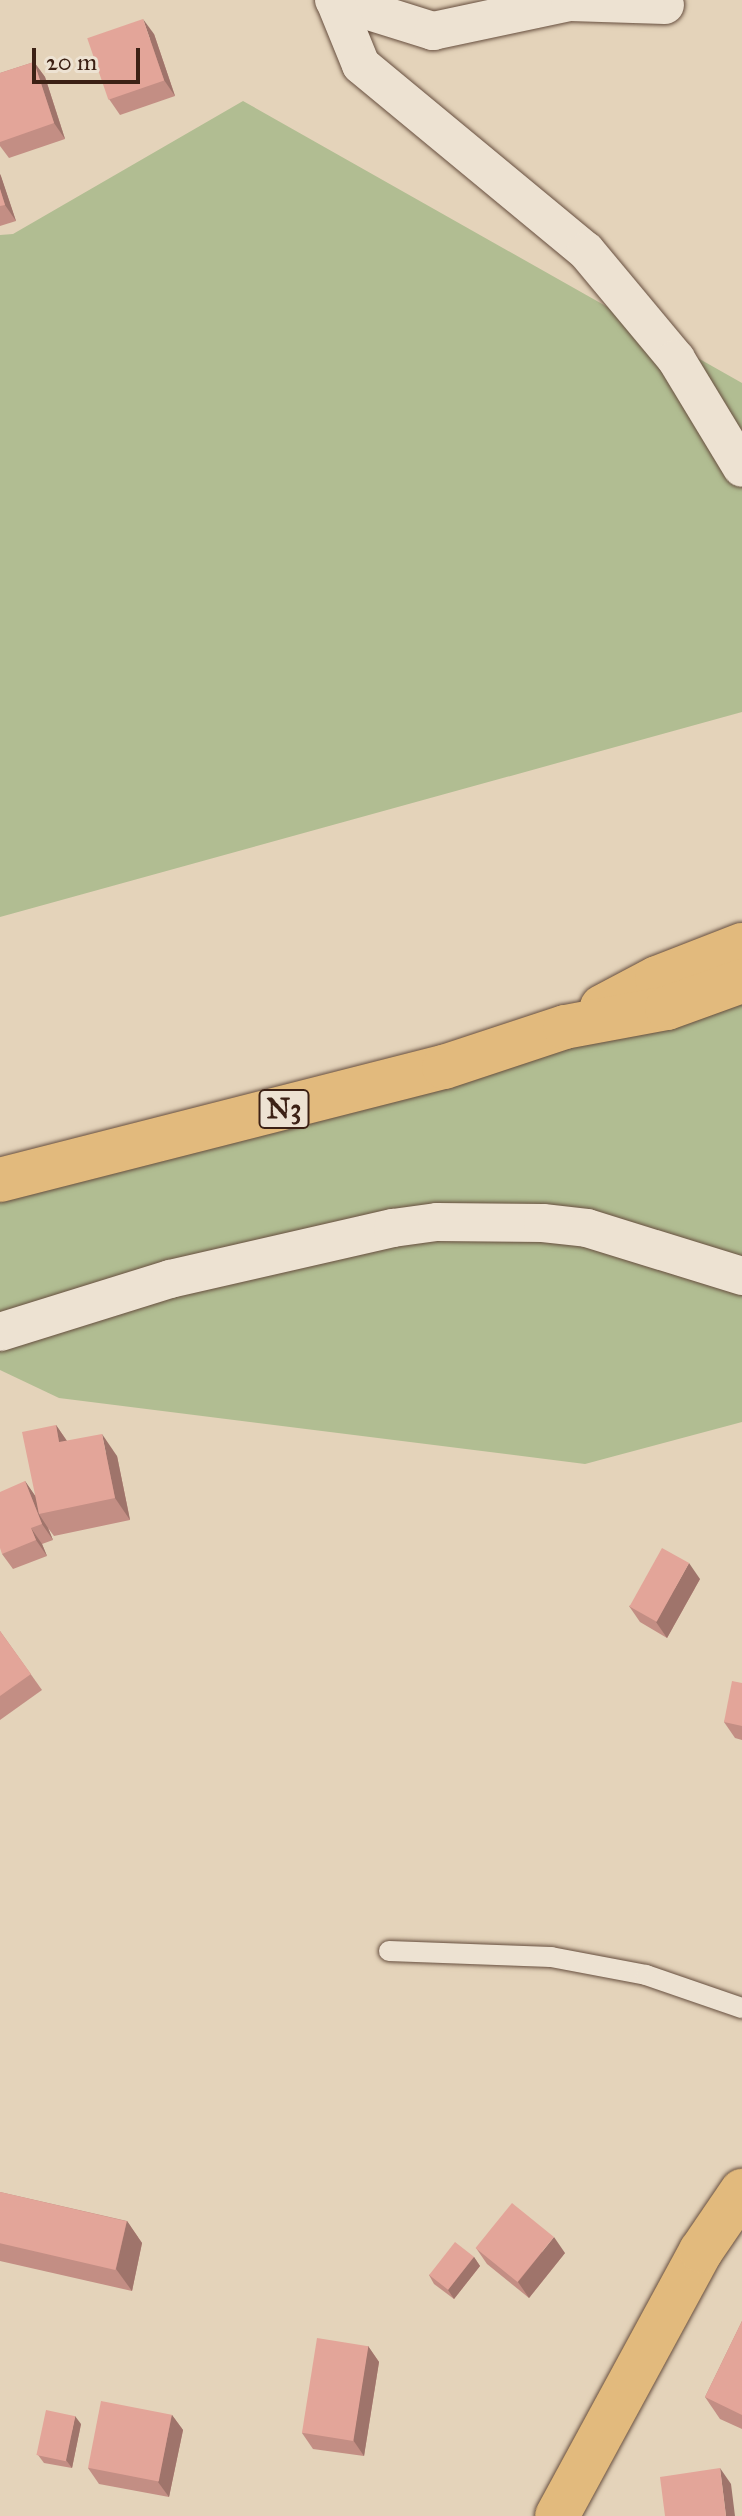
<!DOCTYPE html>
<style>
body{margin:0}
#map{position:relative;width:742px;height:2516px;overflow:hidden;background:#e4d3ba;font-family:"IM FELL Great Primer",serif}
div>[style]{position:absolute}
[style*='--x']{left:calc(var(--x)*1px);top:calc(var(--y)*1px);width:calc(var(--w)*1px);rotate:calc(var(--a)*1deg)}
.green>*{inset:0;background:#b1bd92}
.roads{filter:drop-shadow(0 0 2px #664e3e) drop-shadow(0 0 2px #664e3e)}
.lane>*{height:20px;margin:-10px;padding:0 10px;transform-origin:10px;border-radius:10px;background:#ede2d2}
.street>*{height:38px;margin:-19px;padding:0 19px;transform-origin:19px;border-radius:19px;background:#ede2d2}
.primary>*{height:44px;margin:-22px;padding:0 22px;transform-origin:22px;border-radius:22px;background:#e2ba7d}
.highway>*{height:44px;margin:-22px;padding:0 22px;transform-origin:22px;border-radius:22px;background:#e2ba7d}
.wall>*{inset:0;background:#c38e84}
.shaded-wall>*{inset:0;background:#9f746b}
.building>*{inset:0;background:#e3a599;transform-origin:0 0}
span{translate:-50% -50%;white-space:nowrap;text-align:center;line-height:1.15;-webkit-text-stroke:6px #ede2d2;paint-order:stroke}
.shield-label span{padding:2px 6px;background:#ede2d2;border:2px solid;border-radius:6px;-webkit-text-stroke-width:0}
.shield-label{font-size:28px;color:#3c2115;font-weight:700}
.scale{position:absolute;left:32px;top:48px;width:108px;height:36px;box-sizing:border-box;border:4px solid #3c2115;border-top:0;padding-left:10px;font-size:24px;line-height:28px;white-space:nowrap;color:#3c2115;-webkit-text-stroke:6px #ede2d2;paint-order:stroke}
</style>
<div id="map">
<div class="green">
<i style="clip-path:polygon(243px 101px,742px 383px,742px 712px,0 917px,0 235px,13px 234px)"></i>
<i style="clip-path:polygon(742px 961px,742px 1422px,585px 1464px,59px 1398px,0 1370px,0 1172px)"></i>
</div>
<div class="roads">
<div class="lane">
<i style="--x:389;--y:1951;--w:162;--a:2.1"></i>
<i style="--x:551;--y:1957;--w:97;--a:10.7"></i>
<i style="--x:646;--y:1975;--w:102;--a:19"></i>
</div>
<div class="street">
<i style="--x:334;--y:0;--w:104;--a:17.4"></i>
<i style="--x:433;--y:31;--w:140;--a:-12"></i>
<i style="--x:570;--y:2;--w:95;--a:1.8"></i>
<i style="--x:335;--y:1;--w:69;--a:67.9"></i>
<i style="--x:361;--y:65;--w:292;--a:39.6"></i>
<i style="--x:586;--y:251;--w:141;--a:50.2"></i>
<i style="--x:676;--y:359;--w:127;--a:58.8"></i>
<i style="--x:0;--y:1332;--w:178;--a:-17.3"></i>
<i style="--x:170;--y:1279;--w:229;--a:-12.9"></i>
<i style="--x:393;--y:1228;--w:44;--a:-7.8"></i>
<i style="--x:437;--y:1222;--w:106;--a:0.5"></i>
<i style="--x:543;--y:1223;--w:44;--a:6.5"></i>
<i style="--x:587;--y:1228;--w:162;--a:17.2"></i>
</div>
<div class="primary">
<i style="--x:557;--y:2516;--w:302;--a:-61.5"></i>
<i style="--x:701;--y:2251;--w:73;--a:-55.7"></i>
</div>
<div class="highway">
<i style="--x:602;--y:1007;--w:62;--a:-27.8"></i>
<i style="--x:657;--y:978;--w:91;--a:-21.2"></i>
<i style="--x:0;--y:1180;--w:458;--a:-14.3"></i>
<i style="--x:444;--y:1067;--w:127;--a:-18.3"></i>
<i style="--x:565;--y:1027;--w:104;--a:-10.6"></i>
<i style="--x:667;--y:1008;--w:80;--a:-19.8"></i>
</div>
</div>
<div class="wall">
<i style="clip-path:polygon(154px 34px,175px 96px,120px 115px,109px 99px)"></i>
<i style="clip-path:polygon(34px 62px,45px 77px,65px 139px,9px 158px,0 146px,0 73px)"></i>
<i style="clip-path:polygon(0 174px,16px 221px,0 226px)"></i>
<i style="clip-path:polygon(56px 1425px,67px 1441px,117px 1456px,130px 1520px,54px 1536px,48px 1528px,53px 1540px,42px 1544px,47px 1556px,13px 1569px,2px 1554px,25px 1481px,35px 1496px)"></i>
<i style="clip-path:polygon(700px 1579px,667px 1638px,640px 1622px,629px 1606px)"></i>
<i style="clip-path:polygon(0 1631px,42px 1690px,0 1720px)"></i>
<i style="clip-path:polygon(742px 1683px,742px 1740px,735px 1738px,724px 1722px)"></i>
<i style="clip-path:polygon(0 2192px,127px 2221px,142px 2243px,132px 2291px,0 2261px)"></i>
<i style="clip-path:polygon(476px 2248px,565px 2253px,529px 2298px,487px 2264px)"></i>
<i style="clip-path:polygon(474px 2257px,480px 2266px,454px 2299px,434px 2284px,429px 2275px)"></i>
<i style="clip-path:polygon(742px 2321px,742px 2429px,720px 2419px,705px 2397px)"></i>
<i style="clip-path:polygon(368px 2346px,379px 2362px,364px 2456px,313px 2449px,302px 2433px)"></i>
<i style="clip-path:polygon(172px 2415px,183px 2430px,169px 2497px,99px 2484px,88px 2468px)"></i>
<i style="clip-path:polygon(81px 2424px,72px 2468px,44px 2463px,38px 2455px)"></i>
</div>
<div class="shaded-wall">
<i style="clip-path:polygon(143px 19px,154px 34px,175px 96px,164px 80px)"></i>
<i style="clip-path:polygon(34px 62px,45px 77px,65px 139px,54px 123px)"></i>
<i style="clip-path:polygon(0 174px,1px 176px,16px 221px,5px 205px,0 189px)"></i>
<i style="clip-path:polygon(56px 1425px,71px 1447px,59px 1442px)"></i>
<i style="clip-path:polygon(102px 1434px,117px 1456px,130px 1520px,115px 1498px)"></i>
<i style="clip-path:polygon(25px 1481px,36px 1497px,39px 1514px,48px 1528px,53px 1540px,42px 1524px)"></i>
<i style="clip-path:polygon(31px 1528px,42px 1544px,47px 1556px,36px 1540px)"></i>
<i style="clip-path:polygon(689px 1563px,700px 1579px,667px 1638px,656px 1622px)"></i>
<i style="clip-path:polygon(127px 2221px,142px 2243px,132px 2291px,116px 2269px)"></i>
<i style="clip-path:polygon(554px 2237px,565px 2253px,529px 2298px,518px 2282px)"></i>
<i style="clip-path:polygon(474px 2257px,480px 2266px,454px 2299px,448px 2290px)"></i>
<i style="clip-path:polygon(368px 2346px,379px 2362px,364px 2456px,353px 2440px)"></i>
<i style="clip-path:polygon(172px 2415px,183px 2430px,169px 2497px,158px 2482px)"></i>
<i style="clip-path:polygon(75px 2416px,81px 2424px,72px 2468px,66px 2460px)"></i>
<i style="clip-path:polygon(720px 2468px,731px 2484px,735px 2516px,726px 2516px)"></i>
</div>
<div class="building">
<i style="left:143px;top:19px;width:65px;height:59px;rotate:71deg"></i>
<i style="clip-path:polygon(34px 62px,54px 123px,0 142px,0 73px)"></i>
<i style="clip-path:polygon(0 189px,5px 205px,0 206px)"></i>
<i style="clip-path:polygon(56px 1425px,59px 1442px,102px 1434px,115px 1498px,39px 1514px,22px 1432px)"></i>
<i style="clip-path:polygon(25px 1481px,42px 1524px,31px 1528px,36px 1540px,2px 1554px,0 1548px,0 1492px)"></i>
<i style="left:662px;top:1548px;width:31px;height:67px;rotate:29deg"></i>
<i style="clip-path:polygon(0 1631px,31px 1674px,0 1696px)"></i>
<i style="clip-path:polygon(732px 1681px,742px 1683px,742px 1726px,724px 1722px)"></i>
<i style="left:0;top:2192px;width:130px;height:50px;rotate:13deg"></i>
<i style="left:512px;top:2203px;width:54px;height:58px;rotate:39deg"></i>
<i style="left:455px;top:2242px;width:24px;height:42px;rotate:38deg"></i>
<i style="clip-path:polygon(742px 2321px,742px 2415px,705px 2397px)"></i>
<i style="left:317px;top:2338px;width:52px;height:96px;rotate:9deg"></i>
<i style="left:101px;top:2401px;width:72px;height:68px;rotate:11deg"></i>
<i style="left:46px;top:2410px;width:30px;height:46px;rotate:12deg"></i>
<i style="clip-path:polygon(720px 2468px,726px 2516px,665px 2516px,660px 2477px)"></i>
</div>
<div class="shield-label">
<span style="left:284px;top:1109px">N3</span>
</div>
<div class="scale">20 m</div>
</div>
